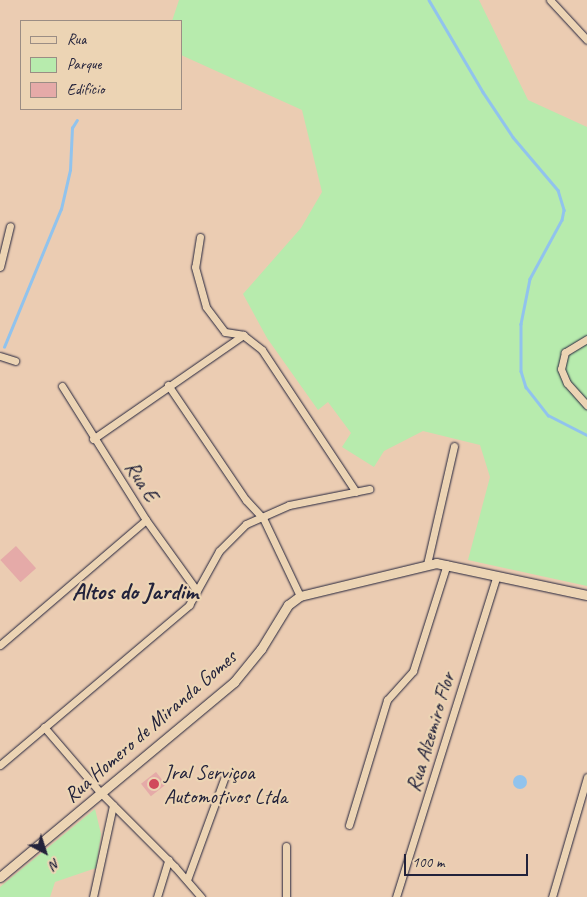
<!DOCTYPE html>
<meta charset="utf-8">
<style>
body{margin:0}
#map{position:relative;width:587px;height:897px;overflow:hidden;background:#ebccb2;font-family:Caveat,sans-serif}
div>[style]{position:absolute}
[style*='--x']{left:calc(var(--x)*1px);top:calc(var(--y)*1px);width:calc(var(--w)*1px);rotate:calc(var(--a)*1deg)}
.green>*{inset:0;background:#b7ebad}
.water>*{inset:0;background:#91c3ed}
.round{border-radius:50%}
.stream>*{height:2.5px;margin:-1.25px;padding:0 1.25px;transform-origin:1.25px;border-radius:1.25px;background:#91c3ed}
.building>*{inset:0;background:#e5aaa8;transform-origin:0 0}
.roads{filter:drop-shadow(0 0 1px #22223b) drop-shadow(0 0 1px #22223b)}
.minor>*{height:7px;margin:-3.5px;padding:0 3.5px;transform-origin:3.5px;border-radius:3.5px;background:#ecd4b4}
.tertiary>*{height:9px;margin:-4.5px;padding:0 4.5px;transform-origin:4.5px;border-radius:4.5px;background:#ecd4b4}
.dots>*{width:14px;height:14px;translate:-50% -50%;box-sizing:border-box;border:2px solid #ecd4b4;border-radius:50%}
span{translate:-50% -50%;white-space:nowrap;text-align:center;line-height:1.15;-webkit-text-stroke:4.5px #ecd4b4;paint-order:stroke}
.street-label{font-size:21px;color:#22223b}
.poi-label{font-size:21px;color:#22223b}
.left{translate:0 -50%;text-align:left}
.quarter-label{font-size:24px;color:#22223b;font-weight:700}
.legend{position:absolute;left:20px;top:20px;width:162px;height:90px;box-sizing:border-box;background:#ecd4b4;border:1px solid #9b8d84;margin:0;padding:6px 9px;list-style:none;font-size:15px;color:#22223b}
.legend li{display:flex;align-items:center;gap:10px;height:25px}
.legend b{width:25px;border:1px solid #9b8d84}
.north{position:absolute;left:20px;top:827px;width:50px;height:50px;-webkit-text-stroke:4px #ecd4b4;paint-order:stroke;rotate:140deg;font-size:14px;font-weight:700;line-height:20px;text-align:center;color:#22223b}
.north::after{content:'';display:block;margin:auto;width:18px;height:22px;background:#22223b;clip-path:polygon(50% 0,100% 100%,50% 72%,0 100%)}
.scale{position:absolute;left:404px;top:854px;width:124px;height:22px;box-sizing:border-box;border:2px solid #22223b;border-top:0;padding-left:6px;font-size:15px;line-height:18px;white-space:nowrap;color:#22223b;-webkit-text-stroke:4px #ecd4b4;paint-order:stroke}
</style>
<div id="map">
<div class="green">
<i style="clip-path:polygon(179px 0,479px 0,528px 100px,587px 127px,587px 586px,468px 560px,490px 477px,480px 445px,423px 431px,384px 451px,374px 467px,342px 447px,351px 433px,328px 402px,318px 410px,267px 338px,243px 294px,301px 228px,322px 192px,302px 110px,181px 55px,181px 21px,172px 21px)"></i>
<i style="clip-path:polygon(95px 809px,101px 834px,96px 868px,55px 882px,50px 897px,0 897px,0 887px)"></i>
</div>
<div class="water">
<i class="round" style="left:513px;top:775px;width:14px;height:14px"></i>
</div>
<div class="stream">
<i style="--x:429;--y:0;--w:107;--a:59.6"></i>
<i style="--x:483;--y:92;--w:54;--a:56.3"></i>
<i style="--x:513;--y:137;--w:70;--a:49.7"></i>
<i style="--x:558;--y:190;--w:21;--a:73"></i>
<i style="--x:564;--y:210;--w:10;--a:101"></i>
<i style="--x:562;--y:220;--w:67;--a:118.5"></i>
<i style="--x:530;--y:279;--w:46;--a:101.3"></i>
<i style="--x:521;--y:324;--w:47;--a:90"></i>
<i style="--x:521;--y:371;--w:17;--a:73"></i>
<i style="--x:526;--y:387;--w:36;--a:52"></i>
<i style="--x:548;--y:415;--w:44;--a:27.1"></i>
<i style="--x:4;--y:347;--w:149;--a:-67.6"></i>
<i style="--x:61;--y:209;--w:40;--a:-77"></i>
<i style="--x:70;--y:170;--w:42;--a:-87.3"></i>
<i style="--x:72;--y:128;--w:9;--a:-58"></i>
</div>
<div class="building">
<i style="left:16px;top:546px;width:30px;height:21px;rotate:48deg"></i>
<i style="left:156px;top:772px;width:16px;height:19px;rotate:52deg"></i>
</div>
<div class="roads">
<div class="minor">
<i style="--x:550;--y:0;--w:54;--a:47.2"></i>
<i style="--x:200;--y:237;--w:30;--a:99"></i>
<i style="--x:195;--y:267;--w:41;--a:74.6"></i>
<i style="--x:206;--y:307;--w:31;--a:53"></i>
<i style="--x:225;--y:332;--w:18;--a:9"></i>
<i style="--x:243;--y:335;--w:24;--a:38"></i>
<i style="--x:262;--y:350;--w:170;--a:56.5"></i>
<i style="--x:0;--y:267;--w:42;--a:-76.3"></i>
<i style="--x:587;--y:339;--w:26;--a:149"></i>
<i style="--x:565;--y:352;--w:17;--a:103"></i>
<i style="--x:561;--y:369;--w:15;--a:67"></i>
<i style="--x:567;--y:383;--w:30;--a:48"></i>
<i style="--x:0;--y:356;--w:16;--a:18"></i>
<i style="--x:168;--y:385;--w:139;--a:55.9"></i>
<i style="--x:246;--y:500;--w:25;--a:47"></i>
<i style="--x:263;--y:518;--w:86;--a:64.6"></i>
<i style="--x:62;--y:386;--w:158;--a:57.9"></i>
<i style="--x:146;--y:520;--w:87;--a:54.3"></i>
<i style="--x:93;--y:439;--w:183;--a:-34.7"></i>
<i style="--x:427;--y:564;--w:121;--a:-77.1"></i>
<i style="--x:0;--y:645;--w:192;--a:-40.6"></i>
<i style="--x:44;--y:727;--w:86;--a:49.3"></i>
<i style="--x:100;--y:792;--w:106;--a:45"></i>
<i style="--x:175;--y:867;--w:40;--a:49"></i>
<i style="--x:0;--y:765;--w:248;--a:-40.2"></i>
<i style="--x:189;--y:605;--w:62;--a:-60.9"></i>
<i style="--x:219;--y:551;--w:38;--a:-45"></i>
<i style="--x:246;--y:524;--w:47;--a:-23.8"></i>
<i style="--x:289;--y:505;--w:82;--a:-11.3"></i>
<i style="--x:349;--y:825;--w:131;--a:-73.1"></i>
<i style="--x:387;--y:700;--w:39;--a:-48"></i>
<i style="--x:413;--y:671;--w:112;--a:-72.4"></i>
<i style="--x:286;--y:846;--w:51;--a:90"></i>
<i style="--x:187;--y:880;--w:108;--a:-69.9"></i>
<i style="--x:93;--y:897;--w:94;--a:-77.7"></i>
<i style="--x:157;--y:897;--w:39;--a:-73"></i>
<i style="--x:396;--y:897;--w:335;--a:-72.6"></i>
<i style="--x:552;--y:897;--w:125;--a:-73.7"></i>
</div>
<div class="tertiary">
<i style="--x:0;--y:877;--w:305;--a:-39.8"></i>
<i style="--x:234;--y:682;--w:43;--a:-50.7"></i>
<i style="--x:261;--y:649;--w:52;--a:-58.5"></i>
<i style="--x:288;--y:605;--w:15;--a:-37"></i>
<i style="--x:300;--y:596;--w:140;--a:-13.6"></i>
<i style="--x:436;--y:563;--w:154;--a:12"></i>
</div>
</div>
<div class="dots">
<i style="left:154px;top:784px;background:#d1495b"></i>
</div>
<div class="street-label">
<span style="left:142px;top:481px;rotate:58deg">Rua E</span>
<span style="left:150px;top:726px;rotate:-41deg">Rua Homero de Miranda Gomes</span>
<span style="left:430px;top:732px;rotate:-73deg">Rua Alzemiro Flor</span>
</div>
<div class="poi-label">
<span class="left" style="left:164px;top:784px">Jral Serviçoa<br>Automotivos Ltda</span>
</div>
<div class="quarter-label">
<span style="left:135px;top:592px">Altos do Jardim</span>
</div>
<ul class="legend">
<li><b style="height:6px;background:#ecd4b4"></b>Rua</li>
<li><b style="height:14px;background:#b7ebad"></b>Parque</li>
<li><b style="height:14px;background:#e5aaa8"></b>Edifício</li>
</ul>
<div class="north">N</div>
<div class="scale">100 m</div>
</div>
